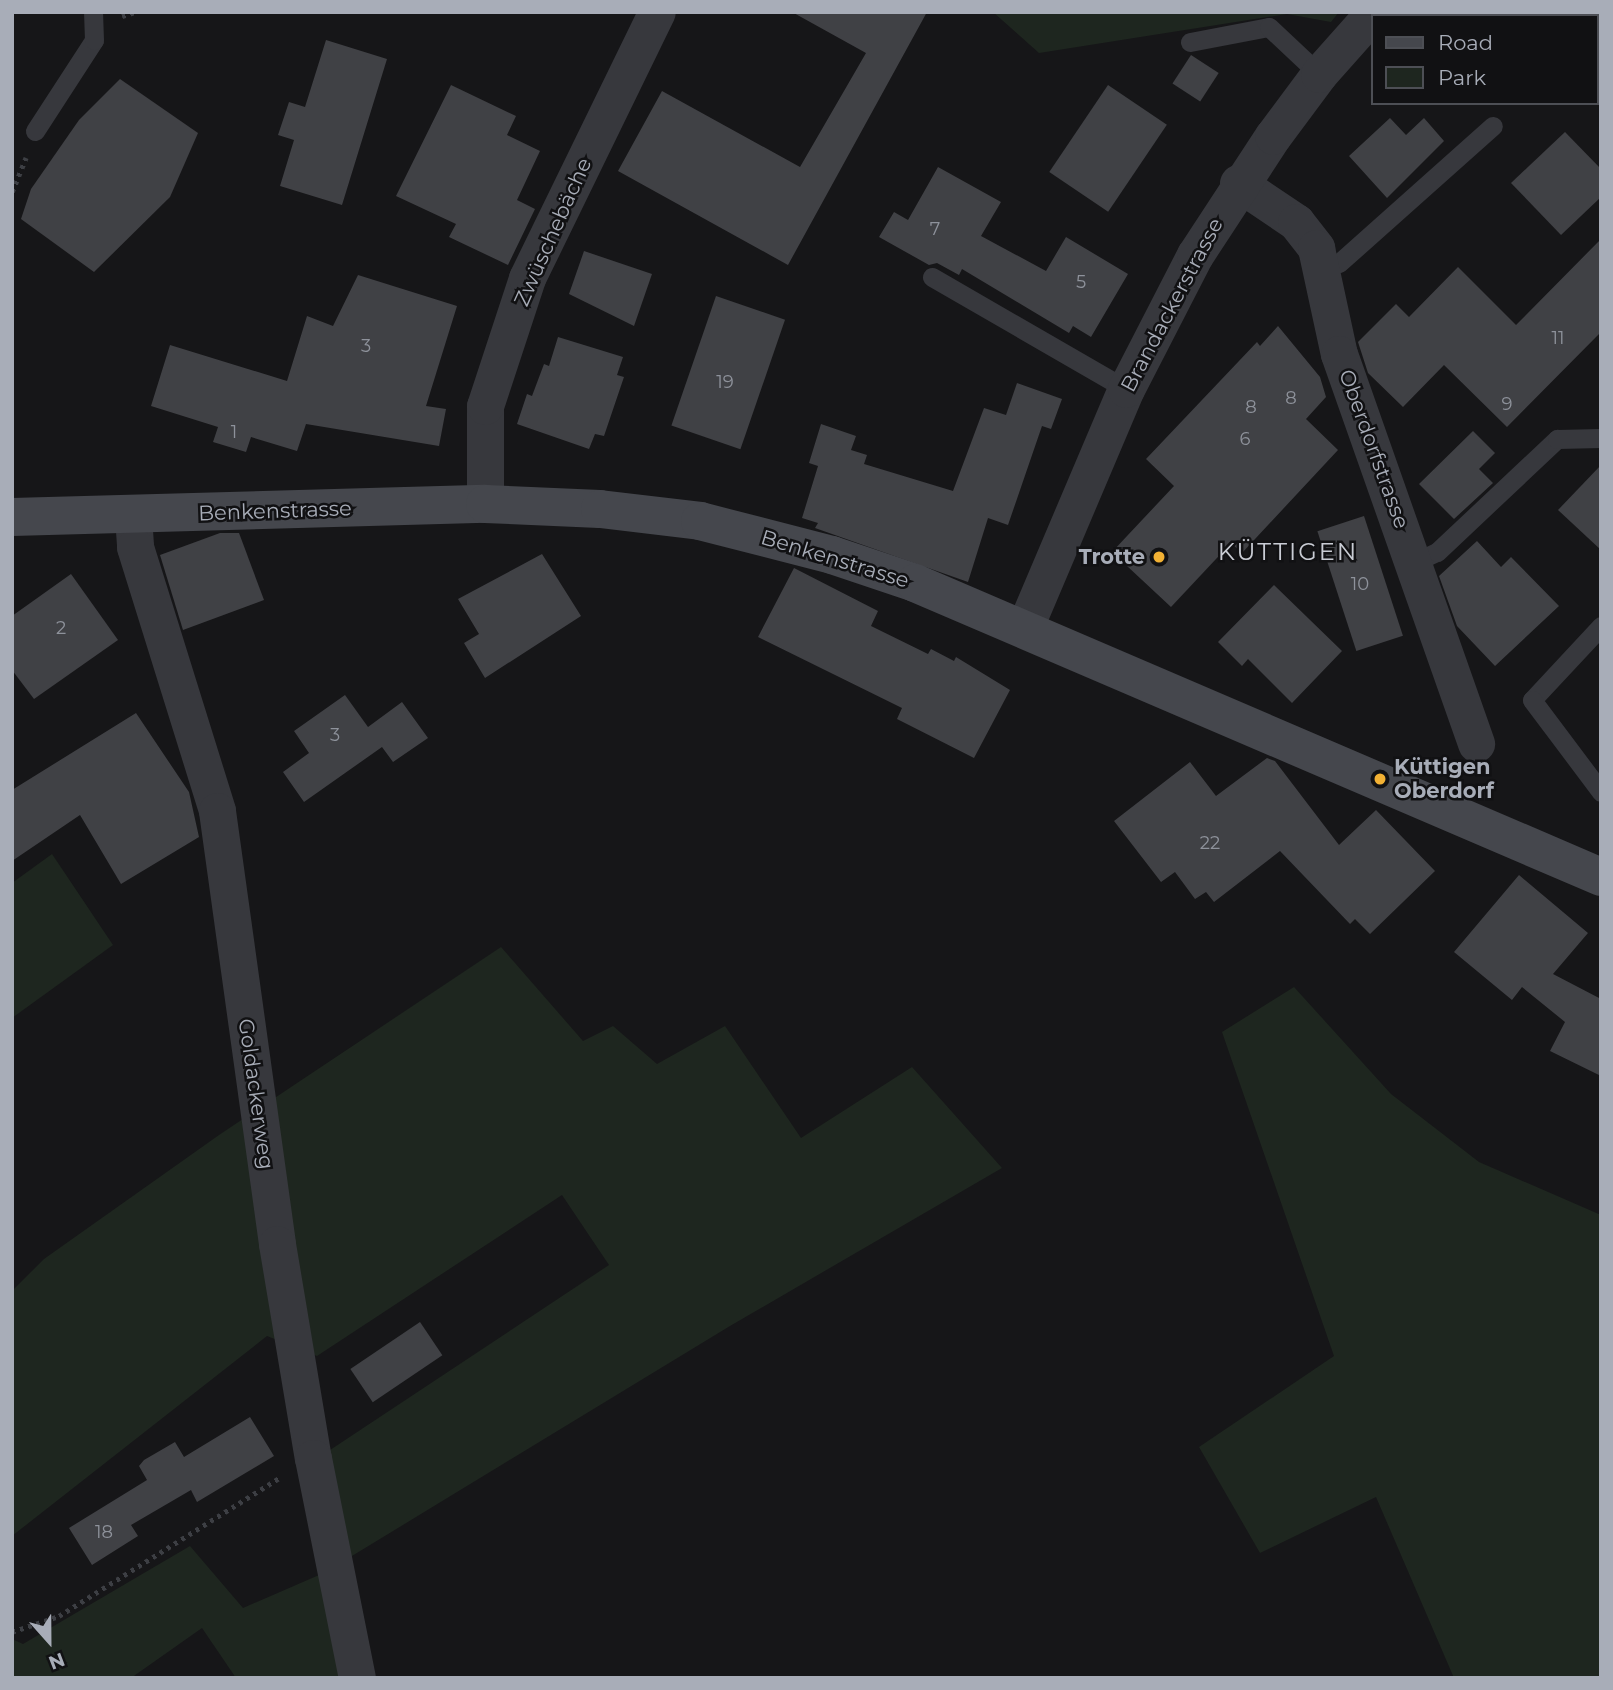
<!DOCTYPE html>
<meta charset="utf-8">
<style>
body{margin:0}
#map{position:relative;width:1613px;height:1690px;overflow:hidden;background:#161618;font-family:Montserrat,sans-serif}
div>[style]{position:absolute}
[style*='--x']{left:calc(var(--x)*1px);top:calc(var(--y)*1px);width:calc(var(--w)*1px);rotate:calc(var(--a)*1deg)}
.green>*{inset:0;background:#1e261f}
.stream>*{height:12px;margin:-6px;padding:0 6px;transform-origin:6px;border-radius:6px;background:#2c353c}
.building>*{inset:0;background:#404145;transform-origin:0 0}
.path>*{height:4.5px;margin-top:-2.25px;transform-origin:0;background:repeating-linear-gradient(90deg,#3d3f44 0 3.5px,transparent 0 8.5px)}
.lane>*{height:19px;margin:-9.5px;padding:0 9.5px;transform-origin:9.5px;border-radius:9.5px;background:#37383d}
.street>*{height:37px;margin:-18.5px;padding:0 18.5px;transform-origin:18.5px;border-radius:18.5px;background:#37383d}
.secondary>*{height:38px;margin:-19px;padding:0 19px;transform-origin:19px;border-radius:19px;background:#45474d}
.dots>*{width:19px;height:19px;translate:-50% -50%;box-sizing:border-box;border:4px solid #111113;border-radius:50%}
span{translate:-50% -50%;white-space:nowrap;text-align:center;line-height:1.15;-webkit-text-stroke:5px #111113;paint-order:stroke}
.number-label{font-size:18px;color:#8e929b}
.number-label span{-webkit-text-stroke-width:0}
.street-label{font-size:21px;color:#a8adb8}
.poi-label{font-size:21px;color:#a8adb8;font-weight:700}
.right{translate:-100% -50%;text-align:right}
.left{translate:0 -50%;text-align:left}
.quarter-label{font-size:24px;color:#c9ccd4;letter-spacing:2px}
.frame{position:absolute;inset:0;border:14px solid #a8adb8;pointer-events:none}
.legend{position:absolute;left:1371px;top:14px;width:228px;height:91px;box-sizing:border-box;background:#111113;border:2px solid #4d4f55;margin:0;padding:9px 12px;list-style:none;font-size:21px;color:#a8adb8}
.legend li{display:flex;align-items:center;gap:14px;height:35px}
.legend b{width:35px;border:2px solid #4d4f55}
.north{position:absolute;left:14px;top:1606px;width:70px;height:70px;-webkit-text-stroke:5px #111113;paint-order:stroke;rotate:159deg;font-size:19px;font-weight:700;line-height:28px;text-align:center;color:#a8adb8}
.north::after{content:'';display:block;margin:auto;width:24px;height:32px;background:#a8adb8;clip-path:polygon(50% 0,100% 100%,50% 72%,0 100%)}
</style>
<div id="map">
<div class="green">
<i style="clip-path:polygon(993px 12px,1339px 12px,1331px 22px,1287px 14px,1039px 53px)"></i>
<i style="clip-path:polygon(1374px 12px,1601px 12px,1601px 98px,1597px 16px,1373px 16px)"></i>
<i style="clip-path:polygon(52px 854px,113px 945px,12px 1018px,12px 883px)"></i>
<i style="clip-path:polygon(501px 947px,583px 1041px,613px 1026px,657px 1064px,725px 1026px,801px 1138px,912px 1067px,1002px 1168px,730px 1326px,347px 1559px,321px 1456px,609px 1265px,562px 1195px,317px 1356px,267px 1336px,12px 1536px,12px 1291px,44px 1259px,219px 1135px)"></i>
<i style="clip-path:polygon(1294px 987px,1391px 1094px,1479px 1162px,1601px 1215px,1601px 1678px,1454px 1678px,1376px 1497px,1260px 1553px,1199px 1447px,1334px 1356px,1222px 1032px)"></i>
<i style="clip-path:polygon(190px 1546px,243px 1608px,326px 1572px,351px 1678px,236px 1678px,202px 1628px,131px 1678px,12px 1678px,12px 1639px,23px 1644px)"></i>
</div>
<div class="stream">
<i style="--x:1597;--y:77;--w:5;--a:37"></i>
</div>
<div class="building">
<i style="clip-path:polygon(792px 12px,927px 12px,788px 265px,618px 171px,662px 91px,800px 167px,866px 53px)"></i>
<i style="clip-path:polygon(326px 40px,387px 59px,342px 205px,280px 186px,294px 140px,278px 135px,289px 102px,305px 107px)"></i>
<i style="left:1191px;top:55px;width:33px;height:34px;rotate:33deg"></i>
<i style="clip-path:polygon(120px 79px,198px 133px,170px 197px,94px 272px,21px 219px,31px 189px,79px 120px)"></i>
<i style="clip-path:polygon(451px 85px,516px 116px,507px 135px,540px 151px,517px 200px,535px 209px,508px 265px,449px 237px,456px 224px,396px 196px)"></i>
<i style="left:1108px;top:85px;width:71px;height:105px;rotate:34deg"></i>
<i style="clip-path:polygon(1390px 118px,1406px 135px,1424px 118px,1444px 141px,1387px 198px,1349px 156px)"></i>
<i style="clip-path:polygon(1565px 132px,1601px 169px,1601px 197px,1561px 235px,1511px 183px)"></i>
<i style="clip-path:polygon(938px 167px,1001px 202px,981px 236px,1046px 271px,1066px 237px,1128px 274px,1091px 337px,1073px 326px,1069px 333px,962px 269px,959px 275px,937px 263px,929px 265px,879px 237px,894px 212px,908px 220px)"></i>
<i style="clip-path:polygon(1601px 239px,1601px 332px,1507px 427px,1444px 365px,1403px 407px,1368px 373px,1358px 342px,1396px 304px,1409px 317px,1458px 267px,1516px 325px)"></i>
<i style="clip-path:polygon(584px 251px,652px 274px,634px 326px,569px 294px)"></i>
<i style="clip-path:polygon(358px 275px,457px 306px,426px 406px,446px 409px,439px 446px,306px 424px,297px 451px,251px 437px,246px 452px,213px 442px,218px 427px,151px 406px,170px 345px,287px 381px,307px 316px,333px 326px)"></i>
<i style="left:716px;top:296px;width:73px;height:137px;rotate:19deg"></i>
<i style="clip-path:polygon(1278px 326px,1320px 377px,1326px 397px,1306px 419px,1338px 450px,1242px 553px,1231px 543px,1171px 607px,1112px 552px,1174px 486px,1146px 459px,1257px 342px,1260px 346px)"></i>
<i style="clip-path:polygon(558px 337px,623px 357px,617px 375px,624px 377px,604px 436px,595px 434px,589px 449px,517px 424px,527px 394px,532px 396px,544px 364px,549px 366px)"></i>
<i style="clip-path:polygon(1017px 383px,1062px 399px,1051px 429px,1042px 426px,1008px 525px,988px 518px,968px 582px,815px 528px,818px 523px,802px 518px,818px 466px,809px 463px,821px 424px,856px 436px,851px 450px,867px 455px,864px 464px,953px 491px,984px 408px,1006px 415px)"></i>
<i style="clip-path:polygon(1473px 431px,1495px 453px,1479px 469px,1493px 483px,1454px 519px,1419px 484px)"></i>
<i style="clip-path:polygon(1601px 465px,1601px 550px,1558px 510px)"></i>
<i style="left:1364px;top:516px;width:126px;height:49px;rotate:72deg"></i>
<i style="clip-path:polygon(239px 533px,264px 600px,183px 630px,160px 555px,220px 533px)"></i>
<i style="clip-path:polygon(1477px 541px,1501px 567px,1511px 557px,1559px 606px,1495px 666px,1457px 626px,1439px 576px)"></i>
<i style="clip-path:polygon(542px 554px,581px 616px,485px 678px,464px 643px,479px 634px,458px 599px)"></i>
<i style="clip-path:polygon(794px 568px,878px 611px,871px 626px,928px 654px,931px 649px,954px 661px,956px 657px,1010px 690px,974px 758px,897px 719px,902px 708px,758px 637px)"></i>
<i style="clip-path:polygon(71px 574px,118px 640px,34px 699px,12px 670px,12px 616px)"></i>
<i style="clip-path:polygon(1274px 585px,1342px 651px,1292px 703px,1248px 659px,1242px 666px,1218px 642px)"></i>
<i style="clip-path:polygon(345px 695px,368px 727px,402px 702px,428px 738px,393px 762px,382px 747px,304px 802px,283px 772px,309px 753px,294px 731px)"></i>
<i style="clip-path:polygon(136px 713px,189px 792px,199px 837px,121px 884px,80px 815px,12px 861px,12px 790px)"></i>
<i style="clip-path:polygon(1267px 758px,1275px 761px,1339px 845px,1376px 810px,1435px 871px,1370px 934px,1355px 919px,1350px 924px,1280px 851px,1214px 902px,1206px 892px,1195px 899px,1175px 872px,1161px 882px,1114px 821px,1190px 762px,1216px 796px)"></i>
<i style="clip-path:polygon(1519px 875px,1588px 933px,1553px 974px,1601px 999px,1601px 1076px,1550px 1051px,1565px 1022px,1522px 987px,1512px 1000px,1454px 952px)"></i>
<i style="left:420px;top:1322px;width:40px;height:84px;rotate:56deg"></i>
<i style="clip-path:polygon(250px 1417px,274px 1456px,197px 1502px,191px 1490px,131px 1525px,138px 1536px,92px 1565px,69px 1528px,147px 1480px,139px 1466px,144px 1460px,175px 1442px,184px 1457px)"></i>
</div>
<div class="path">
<i style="--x:122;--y:16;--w:14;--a:-17"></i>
<i style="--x:12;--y:192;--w:37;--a:-68"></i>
<i style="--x:12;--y:1632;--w:50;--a:-18.8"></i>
<i style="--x:59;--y:1616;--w:260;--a:-32.1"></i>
</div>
<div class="lane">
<i style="--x:1190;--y:42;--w:80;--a:-10.8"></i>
<i style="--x:1269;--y:27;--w:69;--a:43.2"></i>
<i style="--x:35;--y:131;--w:108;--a:-57"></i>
<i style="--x:94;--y:40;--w:28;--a:-92"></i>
<i style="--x:1321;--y:267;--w:18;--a:-13"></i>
<i style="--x:1339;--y:263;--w:206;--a:-41.7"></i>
<i style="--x:932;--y:277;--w:224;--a:30"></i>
<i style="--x:1413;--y:563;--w:26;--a:-25"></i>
<i style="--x:1437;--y:552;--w:165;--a:-43.3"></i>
<i style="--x:1557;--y:439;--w:44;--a:-1.3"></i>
<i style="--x:1601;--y:626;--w:101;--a:133"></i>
<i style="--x:1532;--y:700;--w:115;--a:53.1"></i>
</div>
<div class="street">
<i style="--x:1238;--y:183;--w:70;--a:33.9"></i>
<i style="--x:1296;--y:222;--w:33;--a:52"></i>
<i style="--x:1316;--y:248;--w:108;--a:77.8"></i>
<i style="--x:1339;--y:354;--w:413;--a:70.6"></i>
<i style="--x:485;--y:504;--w:98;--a:-90"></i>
<i style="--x:485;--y:406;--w:135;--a:-71.8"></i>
<i style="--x:527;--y:278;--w:296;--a:-64"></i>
<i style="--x:133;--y:516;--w:31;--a:86"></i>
<i style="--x:135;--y:547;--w:276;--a:72.7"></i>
<i style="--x:217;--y:811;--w:437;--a:82.1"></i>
<i style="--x:277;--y:1244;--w:217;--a:80.5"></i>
<i style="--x:313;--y:1458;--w:224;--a:78.7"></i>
<i style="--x:1024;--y:629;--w:261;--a:-67"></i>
<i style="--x:1126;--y:389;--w:151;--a:-62.8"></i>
<i style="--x:1195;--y:255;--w:142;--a:-56.8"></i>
<i style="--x:1273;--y:136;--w:77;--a:-53.4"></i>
<i style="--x:1319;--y:74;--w:83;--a:-48.4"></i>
</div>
<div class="secondary">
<i style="--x:12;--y:517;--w:473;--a:-1.6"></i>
<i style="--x:485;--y:504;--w:115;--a:2.5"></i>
<i style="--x:600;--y:509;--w:101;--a:6.8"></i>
<i style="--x:700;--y:521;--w:136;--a:14.4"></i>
<i style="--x:832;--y:555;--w:88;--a:18.6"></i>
<i style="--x:915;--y:583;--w:746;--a:23.2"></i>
</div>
<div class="dots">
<i style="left:1159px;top:557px;background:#f2b134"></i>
<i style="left:1380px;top:779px;background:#f2b134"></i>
</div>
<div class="number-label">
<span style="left:935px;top:229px">7</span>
<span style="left:1081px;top:282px">5</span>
<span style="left:1558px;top:338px">11</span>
<span style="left:366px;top:346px">3</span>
<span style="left:725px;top:382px">19</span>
<span style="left:1291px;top:398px">8</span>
<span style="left:1507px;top:404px">9</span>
<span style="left:1251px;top:407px">8</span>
<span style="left:234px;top:432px">1</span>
<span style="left:1245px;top:439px">6</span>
<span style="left:1360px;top:584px">10</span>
<span style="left:61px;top:628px">2</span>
<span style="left:335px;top:735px">3</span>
<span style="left:1210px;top:843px">22</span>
<span style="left:104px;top:1532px">18</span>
</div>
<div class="street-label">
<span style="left:553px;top:232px;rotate:-66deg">Zwüschebäche</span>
<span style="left:1172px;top:305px;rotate:-62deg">Brandackerstrasse</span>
<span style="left:1374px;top:449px;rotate:70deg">Oberdorfstrasse</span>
<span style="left:275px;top:511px;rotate:-2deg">Benkenstrasse</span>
<span style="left:835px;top:559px;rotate:17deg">Benkenstrasse</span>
<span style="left:256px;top:1094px;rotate:82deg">Goldackerweg</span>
</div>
<div class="poi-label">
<span class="right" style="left:1145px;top:557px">Trotte</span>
<span class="left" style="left:1394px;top:779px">Küttigen<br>Oberdorf</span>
</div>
<div class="quarter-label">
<span style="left:1288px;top:552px">KÜTTIGEN</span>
</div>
<div class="frame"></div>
<ul class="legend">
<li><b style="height:9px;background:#45474d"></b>Road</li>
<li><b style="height:19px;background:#1e261f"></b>Park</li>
</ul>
<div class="north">N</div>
</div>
